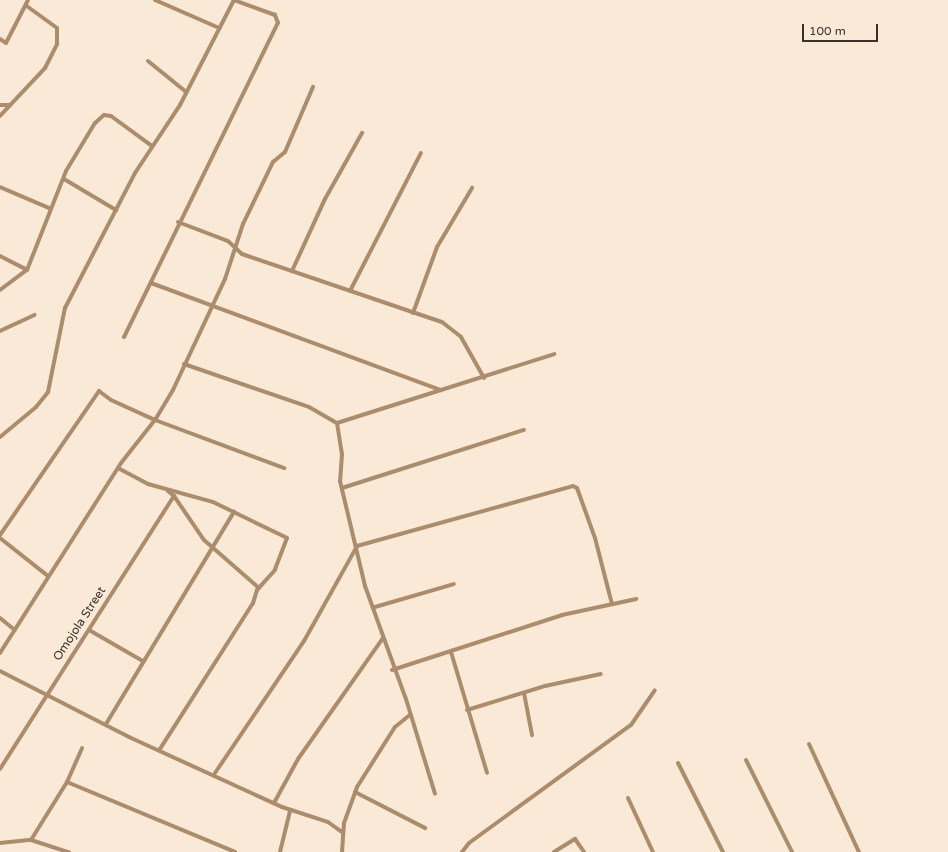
<!DOCTYPE html>
<style>
body{margin:0}
#map{position:relative;width:948px;height:852px;overflow:hidden;background:#fae9d7;font-family:"Varela Round",sans-serif}
div>[style]{position:absolute}
[style*='--x']{left:calc(var(--x)*1px);top:calc(var(--y)*1px);width:calc(var(--w)*1px);rotate:calc(var(--a)*1deg)}
.minor>*{height:4px;margin:-2px;padding:0 2px;transform-origin:2px;border-radius:2px;background:#ab8d6d}
span{translate:-50% -50%;white-space:nowrap;text-align:center;line-height:1.15;-webkit-text-stroke:4px #fae9d7;paint-order:stroke}
.street-label{font-size:12px;color:#39322b}
.scale{position:absolute;left:802px;top:24px;width:76px;height:18px;box-sizing:border-box;border:2px solid #39322b;border-top:0;padding-left:5px;font-size:12px;line-height:14px;white-space:nowrap;color:#39322b;-webkit-text-stroke:3px #fae9d7;paint-order:stroke}
</style>
<div id="map">
<div class="minor">
<i style="--x:155;--y:0;--w:70;--a:23.6"></i>
<i style="--x:0;--y:39;--w:7;--a:34"></i>
<i style="--x:6;--y:43;--w:48;--a:-62.9"></i>
<i style="--x:148;--y:61;--w:48;--a:39"></i>
<i style="--x:0;--y:105;--w:10;--a:0"></i>
<i style="--x:0;--y:116;--w:66;--a:-46.8"></i>
<i style="--x:45;--y:68;--w:27;--a:-63"></i>
<i style="--x:57;--y:44;--w:16;--a:-90"></i>
<i style="--x:57;--y:28;--w:37;--a:-144"></i>
<i style="--x:64;--y:179;--w:61;--a:30.8"></i>
<i style="--x:0;--y:187;--w:53;--a:23.2"></i>
<i style="--x:178;--y:222;--w:53;--a:20.8"></i>
<i style="--x:228;--y:241;--w:19;--a:43"></i>
<i style="--x:242;--y:254;--w:211;--a:18.8"></i>
<i style="--x:442;--y:322;--w:24;--a:38"></i>
<i style="--x:461;--y:337;--w:47;--a:60.7"></i>
<i style="--x:0;--y:256;--w:30;--a:27"></i>
<i style="--x:292;--y:271;--w:79;--a:-65.4"></i>
<i style="--x:325;--y:199;--w:76;--a:-60.7"></i>
<i style="--x:151;--y:283;--w:309;--a:20.3"></i>
<i style="--x:0;--y:290;--w:34;--a:-37"></i>
<i style="--x:27;--y:270;--w:106;--a:-68.5"></i>
<i style="--x:66;--y:171;--w:56;--a:-58.9"></i>
<i style="--x:95;--y:123;--w:12;--a:-42"></i>
<i style="--x:104;--y:115;--w:7;--a:8"></i>
<i style="--x:111;--y:116;--w:51;--a:36.2"></i>
<i style="--x:350;--y:291;--w:155;--a:-62.8"></i>
<i style="--x:413;--y:313;--w:70;--a:-70"></i>
<i style="--x:437;--y:247;--w:69;--a:-59.3"></i>
<i style="--x:0;--y:331;--w:38;--a:-25"></i>
<i style="--x:124;--y:337;--w:350;--a:-63.9"></i>
<i style="--x:278;--y:23;--w:9;--a:-111"></i>
<i style="--x:275;--y:15;--w:44;--a:-159.9"></i>
<i style="--x:184;--y:364;--w:132;--a:19"></i>
<i style="--x:309;--y:407;--w:32;--a:30"></i>
<i style="--x:337;--y:423;--w:31;--a:81"></i>
<i style="--x:342;--y:454;--w:27;--a:94"></i>
<i style="--x:340;--y:481;--w:108;--a:76.6"></i>
<i style="--x:365;--y:586;--w:120;--a:70.1"></i>
<i style="--x:406;--y:699;--w:99;--a:73"></i>
<i style="--x:337;--y:423;--w:228;--a:-17.6"></i>
<i style="--x:0;--y:437;--w:47;--a:-39.8"></i>
<i style="--x:36;--y:407;--w:19;--a:-51"></i>
<i style="--x:48;--y:392;--w:86;--a:-78.6"></i>
<i style="--x:65;--y:308;--w:152;--a:-62.6"></i>
<i style="--x:135;--y:173;--w:82;--a:-56.5"></i>
<i style="--x:180;--y:105;--w:118;--a:-62.8"></i>
<i style="--x:118;--y:468;--w:34;--a:28"></i>
<i style="--x:148;--y:484;--w:67;--a:15.5"></i>
<i style="--x:213;--y:502;--w:82;--a:25.9"></i>
<i style="--x:287;--y:538;--w:34;--a:111"></i>
<i style="--x:275;--y:570;--w:27;--a:132"></i>
<i style="--x:257;--y:590;--w:14;--a:107"></i>
<i style="--x:253;--y:603;--w:173;--a:122.5"></i>
<i style="--x:342;--y:488;--w:191;--a:-17.7"></i>
<i style="--x:174;--y:496;--w:53;--a:55.7"></i>
<i style="--x:204;--y:540;--w:73;--a:41.1"></i>
<i style="--x:0;--y:535;--w:175;--a:-55.5"></i>
<i style="--x:99;--y:391;--w:15;--a:37"></i>
<i style="--x:111;--y:400;--w:48;--a:24.4"></i>
<i style="--x:155;--y:420;--w:138;--a:20.4"></i>
<i style="--x:0;--y:538;--w:61;--a:38.4"></i>
<i style="--x:375;--y:607;--w:82;--a:-16.2"></i>
<i style="--x:0;--y:618;--w:19;--a:39"></i>
<i style="--x:89;--y:630;--w:62;--a:29.9"></i>
<i style="--x:451;--y:652;--w:126;--a:73.4"></i>
<i style="--x:0;--y:653;--w:225;--a:-57.5"></i>
<i style="--x:121;--y:463;--w:55;--a:-51.7"></i>
<i style="--x:155;--y:420;--w:35;--a:-59"></i>
<i style="--x:173;--y:390;--w:123;--a:-64.9"></i>
<i style="--x:225;--y:279;--w:58;--a:-71.9"></i>
<i style="--x:243;--y:224;--w:69;--a:-64.2"></i>
<i style="--x:273;--y:162;--w:16;--a:-40"></i>
<i style="--x:285;--y:152;--w:71;--a:-66.7"></i>
<i style="--x:392;--y:670;--w:179;--a:-17.9"></i>
<i style="--x:562;--y:615;--w:76;--a:-12.2"></i>
<i style="--x:0;--y:671;--w:145;--a:27.1"></i>
<i style="--x:129;--y:737;--w:168;--a:24.6"></i>
<i style="--x:282;--y:807;--w:48;--a:18.1"></i>
<i style="--x:328;--y:822;--w:17;--a:36"></i>
<i style="--x:524;--y:693;--w:43;--a:79.2"></i>
<i style="--x:467;--y:710;--w:82;--a:-17.1"></i>
<i style="--x:545;--y:686;--w:57;--a:-12.1"></i>
<i style="--x:106;--y:724;--w:248;--a:-58.9"></i>
<i style="--x:809;--y:744;--w:119;--a:65.2"></i>
<i style="--x:746;--y:760;--w:103;--a:63.4"></i>
<i style="--x:678;--y:763;--w:100;--a:63.2"></i>
<i style="--x:0;--y:769;--w:324;--a:-57.5"></i>
<i style="--x:174;--y:496;--w:8;--a:-140"></i>
<i style="--x:215;--y:773;--w:159;--a:-56"></i>
<i style="--x:304;--y:641;--w:109;--a:-60.8"></i>
<i style="--x:357;--y:546;--w:224;--a:-15.5"></i>
<i style="--x:573;--y:486;--w:4;--a:27"></i>
<i style="--x:577;--y:488;--w:53;--a:70.2"></i>
<i style="--x:595;--y:538;--w:68;--a:75.6"></i>
<i style="--x:67;--y:782;--w:182;--a:22.6"></i>
<i style="--x:355;--y:792;--w:79;--a:27.2"></i>
<i style="--x:628;--y:798;--w:60;--a:65.2"></i>
<i style="--x:274;--y:803;--w:50;--a:-61.4"></i>
<i style="--x:298;--y:759;--w:148;--a:-54.9"></i>
<i style="--x:31;--y:840;--w:68;--a:-58.2"></i>
<i style="--x:67;--y:782;--w:37;--a:-66"></i>
<i style="--x:0;--y:843;--w:31;--a:-6"></i>
<i style="--x:31;--y:840;--w:40;--a:18"></i>
<i style="--x:280;--y:852;--w:42;--a:-76.3"></i>
<i style="--x:342;--y:852;--w:29;--a:-86"></i>
<i style="--x:344;--y:823;--w:38;--a:-70"></i>
<i style="--x:357;--y:787;--w:71;--a:-57.7"></i>
<i style="--x:395;--y:727;--w:19;--a:-39"></i>
<i style="--x:462;--y:852;--w:11;--a:-52"></i>
<i style="--x:469;--y:843;--w:200;--a:-36.1"></i>
<i style="--x:631;--y:725;--w:42;--a:-55.6"></i>
<i style="--x:554;--y:852;--w:25;--a:-32"></i>
<i style="--x:575;--y:839;--w:16;--a:55"></i>
</div>
<div class="street-label">
<span style="left:80px;top:624px;rotate:-57deg">Omojola Street</span>
</div>
<div class="scale">100 m</div>
</div>
